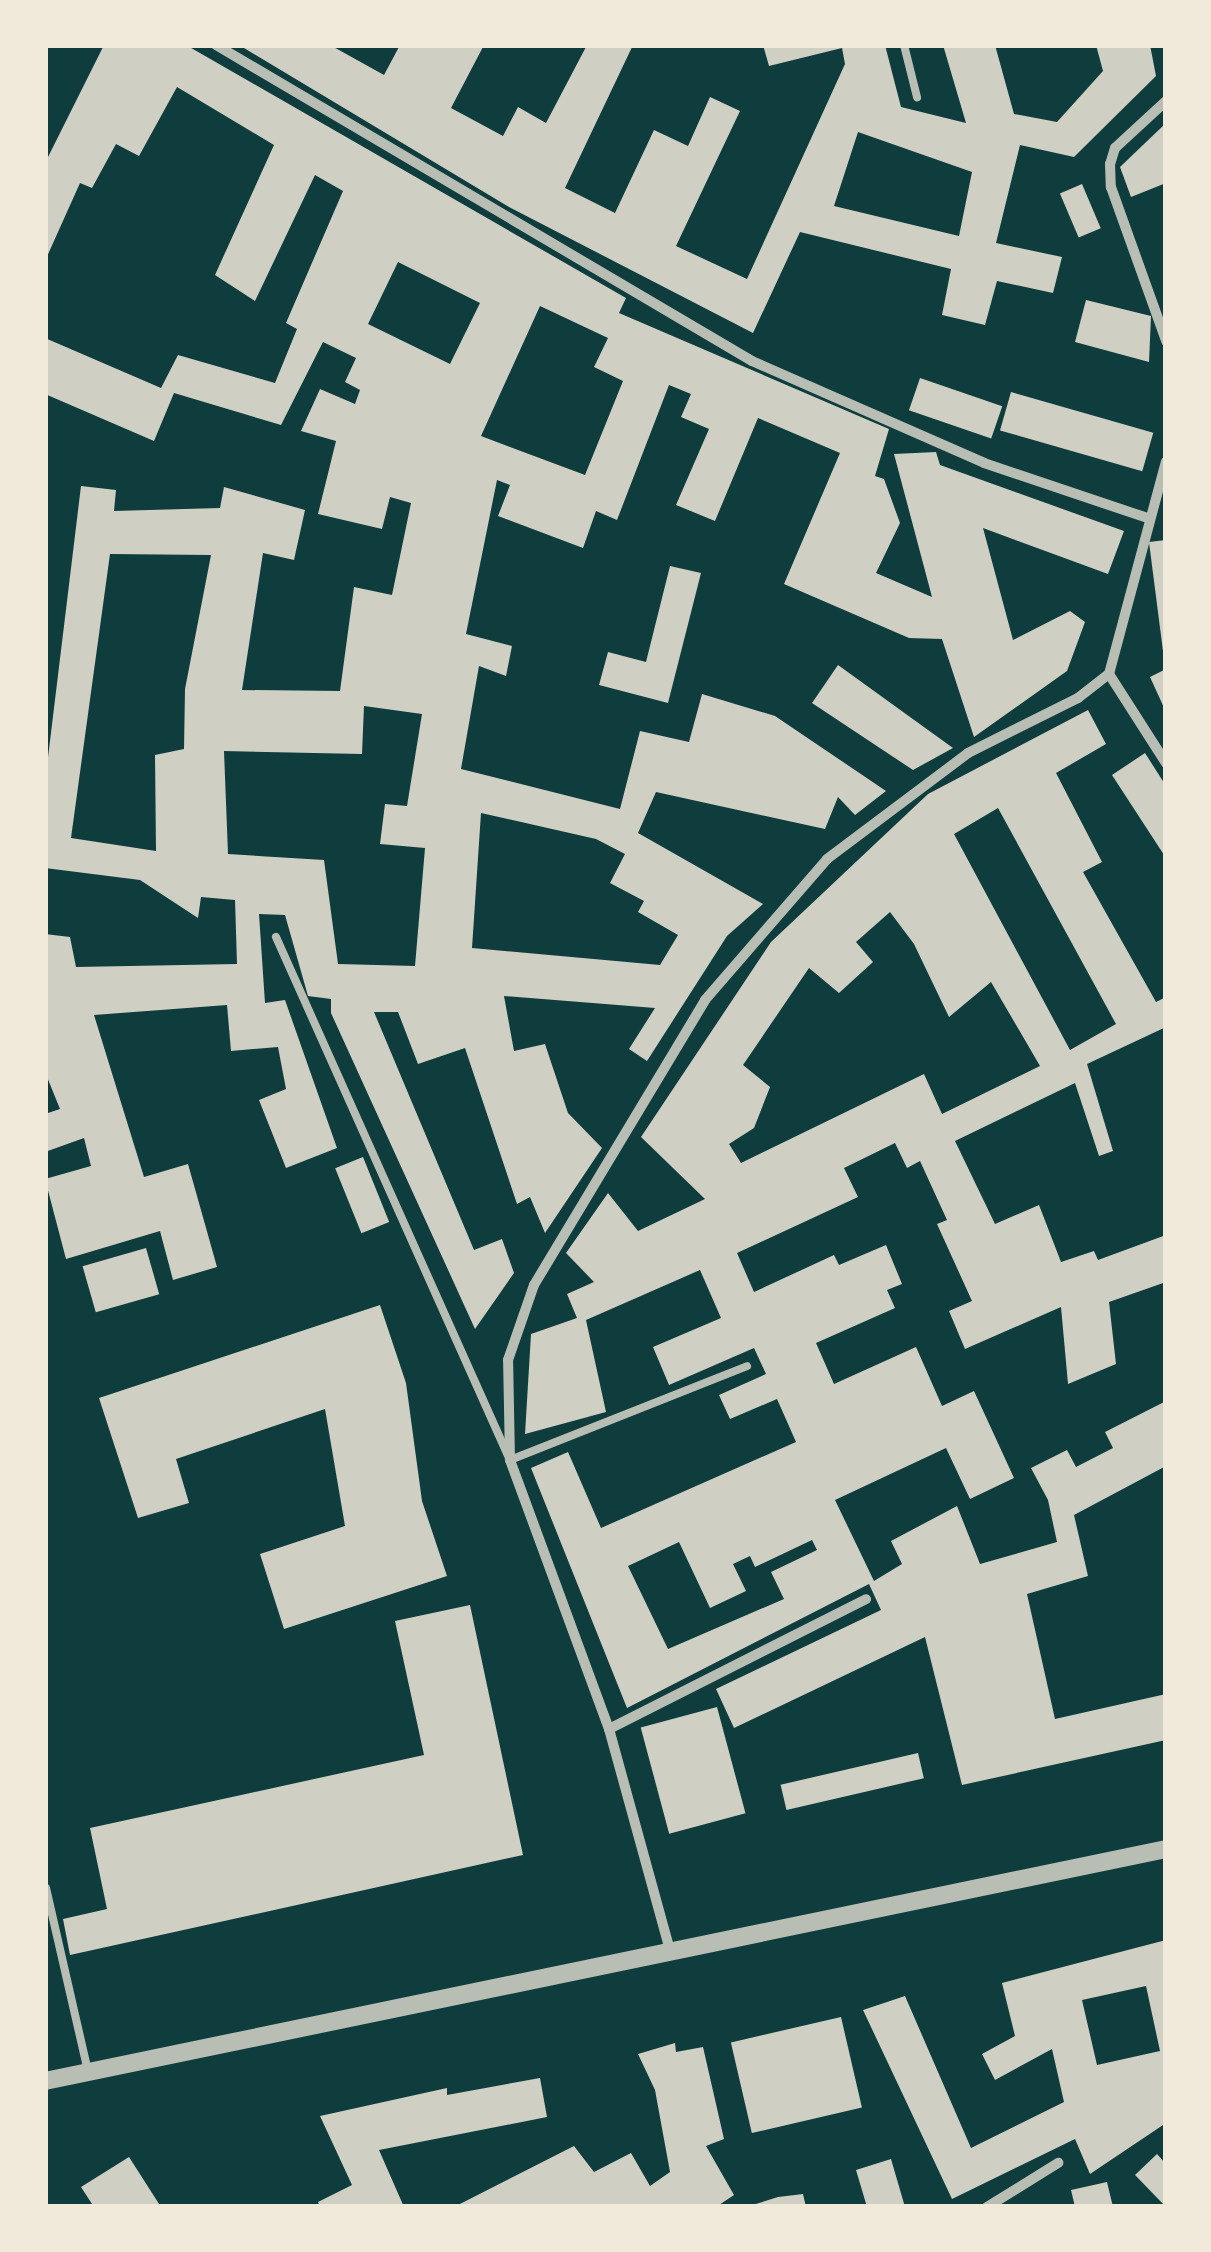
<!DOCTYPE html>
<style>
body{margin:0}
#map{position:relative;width:1211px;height:2252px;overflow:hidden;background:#0f3d3e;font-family:"Titillium Web",sans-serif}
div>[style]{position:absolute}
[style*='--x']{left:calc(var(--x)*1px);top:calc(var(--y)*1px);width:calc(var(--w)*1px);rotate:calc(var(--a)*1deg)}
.building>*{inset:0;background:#cfcfc3;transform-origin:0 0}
.service>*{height:8px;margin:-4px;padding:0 4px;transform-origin:4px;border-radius:4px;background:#b8beb3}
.minor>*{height:10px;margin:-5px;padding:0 5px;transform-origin:5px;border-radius:5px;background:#b8beb3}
.tertiary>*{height:18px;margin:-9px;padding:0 9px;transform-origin:9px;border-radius:9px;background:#b8beb3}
span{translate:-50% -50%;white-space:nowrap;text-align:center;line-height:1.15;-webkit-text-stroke:8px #f1e9da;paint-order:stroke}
.frame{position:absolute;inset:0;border:48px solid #f1e9da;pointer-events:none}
</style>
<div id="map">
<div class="building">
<i style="clip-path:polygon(evenodd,104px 45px,186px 45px,626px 298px,619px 313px,889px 429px,875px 476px,884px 479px,900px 523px,876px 573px,932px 597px,894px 454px,936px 452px,940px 465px,1124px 531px,1108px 574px,983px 528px,1013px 640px,1070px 611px,1085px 622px,1067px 671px,974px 737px,942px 639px,909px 638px,784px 584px,840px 453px,758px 418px,715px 521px,676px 505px,709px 429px,681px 417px,691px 394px,669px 385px,617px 520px,596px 511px,583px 548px,498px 516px,510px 485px,497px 480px,466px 634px,512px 646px,506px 676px,479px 666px,461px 769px,620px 809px,640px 731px,689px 742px,702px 694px,775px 716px,886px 791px,855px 815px,838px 797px,825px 829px,656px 792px,638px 833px,763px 904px,727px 936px,647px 1061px,629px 1049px,655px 1008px,504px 996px,514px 1051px,545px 1044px,568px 1113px,602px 1148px,545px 1233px,530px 1197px,517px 1204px,465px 1048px,418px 1064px,398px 1012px,374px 1012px,474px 1250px,502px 1239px,514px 1273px,475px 1329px,331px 1013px,331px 999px,308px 996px,285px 915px,259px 914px,265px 1003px,285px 1000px,337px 1148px,286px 1168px,259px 1100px,286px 1089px,278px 1047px,231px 1051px,227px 1005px,94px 1015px,144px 1177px,188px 1164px,217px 1267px,173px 1280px,160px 1231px,66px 1259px,45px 1179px,91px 1166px,84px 1138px,45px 1152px,45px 1114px,60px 1109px,45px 1072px,45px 934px,70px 937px,76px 967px,237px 964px,235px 900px,201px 897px,198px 918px,140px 880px,45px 868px,45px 782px,81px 486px,116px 490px,114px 511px,220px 508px,224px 487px,305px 510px,294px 560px,263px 553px,242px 690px,340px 691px,354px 587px,392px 595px,411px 503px,390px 497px,382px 529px,318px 514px,336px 441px,301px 431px,320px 389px,355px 404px,360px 390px,345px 382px,356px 358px,323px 342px,281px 425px,174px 393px,154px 441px,45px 394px,45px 338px,161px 388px,178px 355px,275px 383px,297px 329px,286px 323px,343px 191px,315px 175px,255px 301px,215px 275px,274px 145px,177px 87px,139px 156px,116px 144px,92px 188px,80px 183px,45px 261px,45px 163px,104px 45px,398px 262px,480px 303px,450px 364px,368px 324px,398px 262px,104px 45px,540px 306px,608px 338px,594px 367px,623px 381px,585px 475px,481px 436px,540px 306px,104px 45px,110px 554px,211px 555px,185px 689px,184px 749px,155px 755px,156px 851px,71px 838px,110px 554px,104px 45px,364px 706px,422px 714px,407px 806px,385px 804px,380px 844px,425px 848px,415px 966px,338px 964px,324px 860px,228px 854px,224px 751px,362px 754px,364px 706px,104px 45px,481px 813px,596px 839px,625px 854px,610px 883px,644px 901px,638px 912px,678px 935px,660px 965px,472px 948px,481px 813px)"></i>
<i style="clip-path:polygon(evenodd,239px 45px,330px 45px,384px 75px,400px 45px,484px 45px,451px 108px,503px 136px,518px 107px,546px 123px,587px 45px,633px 45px,565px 188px,615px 213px,654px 130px,688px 146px,710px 97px,740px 111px,676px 246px,747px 279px,845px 64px,842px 48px,769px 66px,763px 45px,885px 45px,901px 107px,966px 123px,943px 45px,995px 45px,1014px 114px,1057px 122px,1103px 71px,1096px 45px,1150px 45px,1156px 76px,1074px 157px,1020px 145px,996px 243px,1062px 257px,1053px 293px,997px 281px,985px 325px,942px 315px,951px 269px,800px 232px,753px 333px,509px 207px,239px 45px,858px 132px,972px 172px,959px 236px,834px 206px,858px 132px)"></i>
<i style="clip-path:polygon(1166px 123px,1166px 183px,1131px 197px,1120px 167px)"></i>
<i style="left:1082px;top:184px;width:48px;height:24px;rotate:67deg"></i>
<i style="clip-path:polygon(1086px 300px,1151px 316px,1149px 362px,1075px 342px)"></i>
<i style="left:920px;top:378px;width:87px;height:34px;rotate:19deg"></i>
<i style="left:1011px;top:392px;width:148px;height:40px;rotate:16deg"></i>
<i style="clip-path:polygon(1166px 540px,1166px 659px,1164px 659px,1149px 542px)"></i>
<i style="clip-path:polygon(670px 566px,701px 573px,668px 703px,599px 685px,608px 652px,646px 662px)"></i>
<i style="clip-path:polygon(838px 665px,953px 748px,913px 770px,812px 703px)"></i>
<i style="clip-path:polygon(1166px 669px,1166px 712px,1150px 677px)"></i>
<i style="clip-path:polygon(evenodd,1088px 710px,1106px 744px,1056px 773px,1102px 862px,1083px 872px,1156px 1002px,1166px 997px,1166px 1027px,1087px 1064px,1113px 1151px,1099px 1156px,1075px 1083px,955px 1141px,995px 1224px,1039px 1205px,1061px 1262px,1094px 1251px,1098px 1260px,1166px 1235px,1166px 1282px,1109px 1302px,1116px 1364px,1068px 1384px,1061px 1307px,965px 1349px,949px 1311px,972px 1301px,937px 1224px,947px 1220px,920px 1161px,907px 1168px,895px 1143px,844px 1168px,858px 1197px,737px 1253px,754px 1292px,834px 1255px,839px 1265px,886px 1245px,902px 1284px,887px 1290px,895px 1308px,816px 1343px,834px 1384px,916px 1347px,942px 1406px,974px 1391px,1014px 1478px,970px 1499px,946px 1448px,835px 1500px,874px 1581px,902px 1564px,891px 1541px,957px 1506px,980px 1564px,1057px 1542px,1048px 1500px,1031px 1468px,1067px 1450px,1076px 1467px,1113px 1448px,1105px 1432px,1166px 1401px,1166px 1466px,1074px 1515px,1088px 1576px,1027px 1594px,1055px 1719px,1166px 1694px,1166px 1740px,962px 1785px,925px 1637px,734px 1728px,716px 1689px,881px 1610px,869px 1584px,627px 1708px,531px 1468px,568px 1452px,601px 1528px,796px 1442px,777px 1399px,730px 1419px,719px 1395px,766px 1374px,754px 1348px,669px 1385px,653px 1347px,721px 1318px,700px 1270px,586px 1320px,606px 1412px,525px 1434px,531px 1334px,577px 1318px,567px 1294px,594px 1282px,566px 1253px,608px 1193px,638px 1231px,705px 1199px,641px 1137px,771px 942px,928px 794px,1088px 710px,998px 808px,1116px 1024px,1070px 1050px,954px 834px,998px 808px,1088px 710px,890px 912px,914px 944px,949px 1017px,991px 982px,1040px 1066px,942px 1114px,924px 1074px,741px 1163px,729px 1144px,754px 1128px,770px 1087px,743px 1065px,809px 968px,839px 993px,873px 962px,856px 942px,890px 912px,1088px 710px,812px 1540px,817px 1550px,771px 1572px,784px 1599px,668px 1649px,628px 1566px,679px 1542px,710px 1608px,746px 1591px,733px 1564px,750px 1556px,755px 1567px,812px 1540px)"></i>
<i style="clip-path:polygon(1145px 753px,1166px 786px,1166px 858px,1112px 775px)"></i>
<i style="left:363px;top:1157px;width:70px;height:30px;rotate:68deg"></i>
<i style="left:146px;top:1248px;width:48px;height:66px;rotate:74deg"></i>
<i style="clip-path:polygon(380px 1305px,406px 1383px,422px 1501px,447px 1576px,284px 1629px,260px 1554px,345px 1526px,325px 1409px,176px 1459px,189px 1503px,138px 1518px,99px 1398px)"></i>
<i style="clip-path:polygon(470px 1605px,523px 1855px,70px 1955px,63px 1919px,107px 1909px,90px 1828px,424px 1755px,395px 1621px)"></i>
<i style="left:717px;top:1707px;width:110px;height:79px;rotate:75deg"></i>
<i style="left:918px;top:1753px;width:26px;height:141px;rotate:77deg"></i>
<i style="clip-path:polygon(evenodd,1166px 1940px,1166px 2123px,1090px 2174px,1075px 2139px,952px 2199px,863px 2010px,905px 1996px,971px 2148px,1064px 2102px,1052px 2049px,995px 2080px,982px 2054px,1015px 2036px,1002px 1983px,1166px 1940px,1146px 1986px,1160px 2051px,1097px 2065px,1082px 2000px,1146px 1986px)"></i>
<i style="left:841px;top:2017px;width:93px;height:113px;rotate:77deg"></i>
<i style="clip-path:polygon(675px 2043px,676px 2052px,703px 2047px,724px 2139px,706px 2146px,734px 2195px,716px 2207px,454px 2207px,574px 2146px,594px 2172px,631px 2153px,650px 2186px,670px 2172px,655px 2090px,638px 2054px)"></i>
<i style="clip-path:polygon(540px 2078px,547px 2117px,379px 2150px,404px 2207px,320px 2207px,318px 2202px,352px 2185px,320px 2116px,447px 2088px,447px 2095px)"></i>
<i style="clip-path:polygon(1157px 2154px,1166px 2164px,1166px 2207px,1135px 2175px)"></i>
<i style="clip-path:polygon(129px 2157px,161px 2207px,94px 2207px,81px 2187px)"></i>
<i style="clip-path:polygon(891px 2159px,905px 2207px,867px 2207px,856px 2170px)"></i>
<i style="clip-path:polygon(1107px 2182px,1113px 2207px,1075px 2207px,1071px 2190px)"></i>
<i style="clip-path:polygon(803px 2194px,806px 2207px,746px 2207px,778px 2197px)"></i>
</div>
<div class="service">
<i style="--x:904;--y:45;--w:54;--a:76"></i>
<i style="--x:276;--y:937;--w:573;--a:65.9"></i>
<i style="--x:510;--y:1460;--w:255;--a:-21.6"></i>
<i style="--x:46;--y:1888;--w:189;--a:77.1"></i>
</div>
<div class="minor">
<i style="--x:216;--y:45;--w:622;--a:30.52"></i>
<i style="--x:752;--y:361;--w:253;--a:23.7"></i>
<i style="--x:984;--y:463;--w:172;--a:18.6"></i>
<i style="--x:1166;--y:101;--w:69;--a:137.3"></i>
<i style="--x:1115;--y:148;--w:17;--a:107"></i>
<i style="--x:1110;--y:164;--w:23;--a:88"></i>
<i style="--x:1111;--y:187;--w:164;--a:70.3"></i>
<i style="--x:1109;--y:674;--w:106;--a:57.4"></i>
<i style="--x:609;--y:1729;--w:288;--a:-26.8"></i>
<i style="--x:671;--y:1954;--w:233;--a:-105.4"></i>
<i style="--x:609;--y:1729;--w:287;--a:-110.2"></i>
<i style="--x:510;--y:1460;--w:100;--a:-91.1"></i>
<i style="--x:508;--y:1360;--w:79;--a:-70.9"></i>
<i style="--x:534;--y:1285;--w:332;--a:-59"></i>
<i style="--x:705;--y:1000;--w:186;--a:-49.1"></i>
<i style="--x:827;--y:859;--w:176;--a:-36.9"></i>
<i style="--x:968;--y:753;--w:123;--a:-26.6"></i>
<i style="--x:1078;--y:698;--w:39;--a:-38"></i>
<i style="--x:1109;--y:674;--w:220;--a:-75"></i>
<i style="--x:987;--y:2207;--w:84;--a:-31.8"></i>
</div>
<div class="tertiary">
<i style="--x:45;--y:2081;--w:1145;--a:-11.69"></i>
</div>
<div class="frame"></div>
</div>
